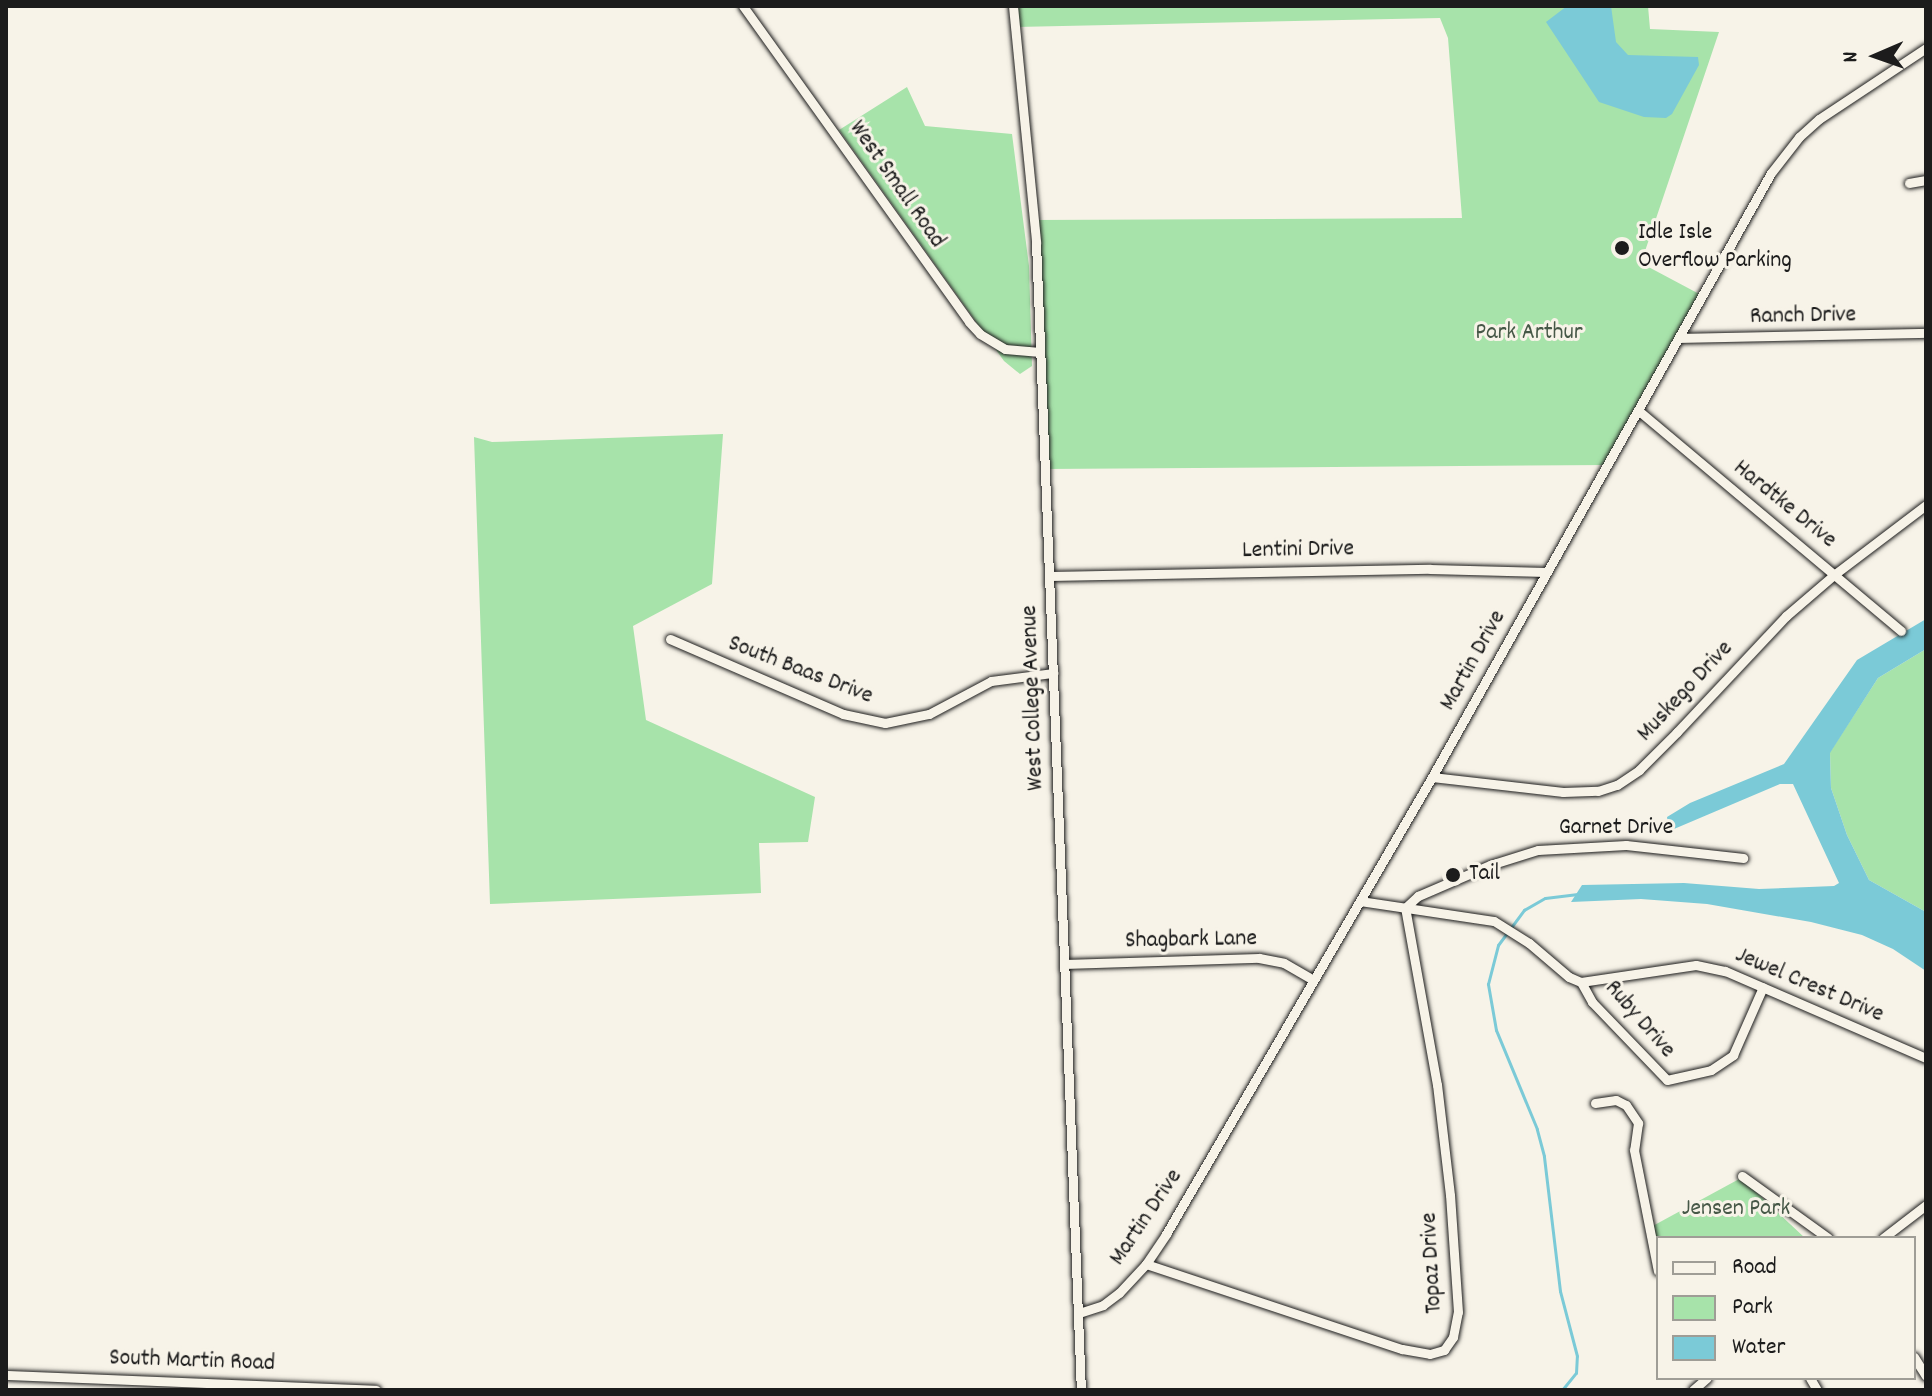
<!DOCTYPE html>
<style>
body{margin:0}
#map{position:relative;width:1932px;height:1396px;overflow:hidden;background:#f7f3e8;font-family:Dekko,sans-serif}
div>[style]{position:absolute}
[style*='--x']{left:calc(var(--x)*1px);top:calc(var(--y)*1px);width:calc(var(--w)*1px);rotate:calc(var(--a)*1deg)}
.green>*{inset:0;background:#a7e3aa}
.water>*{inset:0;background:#7bcad7}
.stream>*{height:3px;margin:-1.5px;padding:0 1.5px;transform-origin:1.5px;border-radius:1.5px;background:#7bcad7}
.roads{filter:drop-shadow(0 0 2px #1c1c1c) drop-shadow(0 0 2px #1c1c1c)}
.minor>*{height:9px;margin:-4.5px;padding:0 4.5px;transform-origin:4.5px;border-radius:4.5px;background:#f7f3e8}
.dots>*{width:22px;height:22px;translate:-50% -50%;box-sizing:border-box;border:4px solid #f7f3e8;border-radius:50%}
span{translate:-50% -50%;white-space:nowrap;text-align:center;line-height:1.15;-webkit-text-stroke:6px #f7f3e8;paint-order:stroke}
.street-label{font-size:24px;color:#1c1c1c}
.poi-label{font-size:24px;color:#1c1c1c}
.left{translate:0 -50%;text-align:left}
.park-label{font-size:24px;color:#465847}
.frame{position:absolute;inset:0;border:8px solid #1c1c1c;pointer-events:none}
.legend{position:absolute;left:1656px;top:1236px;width:260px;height:144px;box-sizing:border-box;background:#f7f3e8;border:2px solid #9f9d96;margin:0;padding:10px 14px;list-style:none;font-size:24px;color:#1c1c1c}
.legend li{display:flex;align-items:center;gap:16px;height:40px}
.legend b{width:40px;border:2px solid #9f9d96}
.north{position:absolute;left:1836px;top:16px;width:80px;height:80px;-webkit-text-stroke:6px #f7f3e8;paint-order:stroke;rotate:268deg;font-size:22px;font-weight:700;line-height:32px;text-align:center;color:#1c1c1c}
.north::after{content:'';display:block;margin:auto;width:28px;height:36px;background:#1c1c1c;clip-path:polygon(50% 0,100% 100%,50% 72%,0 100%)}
</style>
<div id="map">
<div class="green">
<i style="clip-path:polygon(1014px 6px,1648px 6px,1650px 29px,1719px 32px,1641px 263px,1703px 296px,1609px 465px,1044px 469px,1034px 220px,1462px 218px,1448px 38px,1440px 18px,1014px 27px)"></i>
<i style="clip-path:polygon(907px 87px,925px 126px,1012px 134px,1029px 266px,1032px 366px,1020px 374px,1004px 361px,839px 130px)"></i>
<i style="clip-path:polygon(723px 434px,712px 584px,633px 626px,646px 720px,815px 797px,808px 842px,759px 843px,761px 893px,490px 904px,474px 437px,492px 442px)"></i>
<i style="clip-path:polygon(1926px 649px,1926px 912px,1869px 880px,1847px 835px,1831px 788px,1830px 752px,1878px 678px)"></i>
<i style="clip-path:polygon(1741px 1178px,1805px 1238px,1658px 1238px,1658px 1255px,1649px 1228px)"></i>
</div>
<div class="water">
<i style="clip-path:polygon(1567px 6px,1611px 6px,1616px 42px,1628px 55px,1698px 57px,1699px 65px,1672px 114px,1666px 118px,1644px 117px,1599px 102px,1546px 22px)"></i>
<i style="clip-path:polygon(1926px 619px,1926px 649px,1878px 678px,1830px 753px,1831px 788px,1847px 835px,1869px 880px,1926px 912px,1926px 971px,1893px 949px,1862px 935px,1811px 922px,1707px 904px,1641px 899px,1571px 902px,1582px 885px,1684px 883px,1759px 889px,1834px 886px,1839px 883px,1793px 784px,1780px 784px,1674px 829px,1668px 824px,1667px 817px,1690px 803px,1784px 764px,1857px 660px)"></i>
</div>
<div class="stream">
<i style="--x:1562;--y:1390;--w:22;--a:-51"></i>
<i style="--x:1576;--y:1373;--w:17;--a:-87"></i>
<i style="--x:1577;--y:1356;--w:67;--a:-104.7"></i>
<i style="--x:1560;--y:1291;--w:136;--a:-96.8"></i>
<i style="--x:1544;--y:1156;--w:28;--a:-105"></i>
<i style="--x:1537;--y:1129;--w:107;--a:-112.5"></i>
<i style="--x:1496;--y:1030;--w:47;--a:-99.9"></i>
<i style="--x:1488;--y:984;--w:40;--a:-75.6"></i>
<i style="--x:1498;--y:945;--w:44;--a:-53.4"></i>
<i style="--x:1524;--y:910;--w:24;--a:-30"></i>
<i style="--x:1545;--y:898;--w:35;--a:-7"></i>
</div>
<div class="roads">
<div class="minor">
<i style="--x:743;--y:6;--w:388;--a:54.4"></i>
<i style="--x:969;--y:322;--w:16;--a:47"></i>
<i style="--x:980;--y:334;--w:29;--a:31"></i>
<i style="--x:1005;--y:349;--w:35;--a:5"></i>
<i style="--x:1013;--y:6;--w:237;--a:84.4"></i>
<i style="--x:1036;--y:242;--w:1149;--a:87.76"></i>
<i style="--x:1909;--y:183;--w:17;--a:-10"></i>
<i style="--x:1681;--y:338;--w:245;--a:-1.2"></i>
<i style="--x:1639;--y:411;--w:342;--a:40"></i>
<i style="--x:1050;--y:576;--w:380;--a:-1.1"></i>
<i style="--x:1430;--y:569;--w:116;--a:1.5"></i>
<i style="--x:670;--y:639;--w:189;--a:23.4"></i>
<i style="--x:843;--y:714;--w:43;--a:12.1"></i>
<i style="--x:885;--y:723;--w:45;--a:-11.6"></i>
<i style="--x:929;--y:714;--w:70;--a:-28"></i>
<i style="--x:991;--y:681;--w:63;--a:-7.4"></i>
<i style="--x:1432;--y:777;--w:132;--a:6.5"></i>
<i style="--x:1563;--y:792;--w:35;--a:-2"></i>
<i style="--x:1598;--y:791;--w:20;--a:-18"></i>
<i style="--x:1617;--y:785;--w:27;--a:-34"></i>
<i style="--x:1639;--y:770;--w:54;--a:-45"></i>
<i style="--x:1677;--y:732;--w:159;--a:-46.8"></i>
<i style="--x:1786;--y:616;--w:65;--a:-40.6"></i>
<i style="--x:1835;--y:574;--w:114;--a:-37.2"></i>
<i style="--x:1360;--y:901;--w:135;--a:8.5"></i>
<i style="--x:1494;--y:921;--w:41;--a:32.2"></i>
<i style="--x:1529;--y:943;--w:52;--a:40.4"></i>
<i style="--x:1569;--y:977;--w:13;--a:23"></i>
<i style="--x:1581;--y:982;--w:116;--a:-8.4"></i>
<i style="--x:1696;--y:965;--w:30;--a:12"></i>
<i style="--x:1725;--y:971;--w:219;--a:23.4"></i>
<i style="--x:1064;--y:964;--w:195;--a:-1.8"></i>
<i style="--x:1259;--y:958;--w:25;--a:11"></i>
<i style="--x:1284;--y:963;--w:34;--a:30"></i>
<i style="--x:1581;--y:982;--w:23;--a:61"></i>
<i style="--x:1592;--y:1002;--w:108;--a:46.1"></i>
<i style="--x:1667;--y:1080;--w:45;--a:-12.8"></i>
<i style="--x:1711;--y:1070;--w:27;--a:-34"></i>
<i style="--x:1733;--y:1055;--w:74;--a:-66.2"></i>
<i style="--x:1595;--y:1103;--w:21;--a:-8"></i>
<i style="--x:1616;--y:1100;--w:11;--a:27"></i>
<i style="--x:1626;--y:1105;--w:22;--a:56"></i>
<i style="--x:1638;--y:1123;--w:27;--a:98"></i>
<i style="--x:1634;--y:1150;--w:123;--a:78.8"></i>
<i style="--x:1742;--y:1176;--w:106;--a:35.8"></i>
<i style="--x:1883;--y:1238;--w:54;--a:-37.5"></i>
<i style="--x:1146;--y:1264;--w:270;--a:18.4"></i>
<i style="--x:1402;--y:1349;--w:28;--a:10"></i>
<i style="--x:1430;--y:1354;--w:15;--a:-16"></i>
<i style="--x:1444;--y:1350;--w:16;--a:-55"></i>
<i style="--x:1453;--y:1337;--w:25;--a:-79"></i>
<i style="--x:1458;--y:1312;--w:117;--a:-93.9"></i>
<i style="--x:1450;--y:1195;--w:111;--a:-96.7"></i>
<i style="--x:1437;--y:1085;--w:180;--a:-100.2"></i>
<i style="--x:1405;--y:908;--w:18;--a:-43"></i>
<i style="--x:1418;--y:896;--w:78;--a:-23.3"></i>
<i style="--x:1490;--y:865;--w:50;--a:-17.4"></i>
<i style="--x:1538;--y:850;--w:88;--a:-3.3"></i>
<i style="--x:1626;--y:845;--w:118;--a:6.3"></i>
<i style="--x:1079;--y:1313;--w:25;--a:-18"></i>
<i style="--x:1103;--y:1305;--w:20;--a:-37"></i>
<i style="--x:1119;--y:1293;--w:40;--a:-47"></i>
<i style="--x:1146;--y:1264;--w:36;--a:-56"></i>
<i style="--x:1166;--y:1234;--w:529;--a:-59.8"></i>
<i style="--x:1432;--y:777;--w:693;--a:-60.7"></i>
<i style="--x:1771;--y:173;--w:46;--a:-52.1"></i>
<i style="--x:1799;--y:137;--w:27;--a:-42"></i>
<i style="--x:1819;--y:119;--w:128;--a:-33.6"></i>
<i style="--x:1914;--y:1357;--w:22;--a:58"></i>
<i style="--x:6;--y:1375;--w:370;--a:2.3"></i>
<i style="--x:1810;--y:1378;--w:14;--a:60"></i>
<i style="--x:1693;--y:1390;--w:18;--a:-41"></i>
</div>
</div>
<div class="dots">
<i style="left:1622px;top:248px;background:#1c1c1c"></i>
<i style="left:1453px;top:875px;background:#1c1c1c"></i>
</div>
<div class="street-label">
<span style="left:896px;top:185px;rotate:55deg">West Small Road</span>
<span style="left:1803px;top:317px;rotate:-1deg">Ranch Drive</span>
<span style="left:1784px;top:505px;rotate:39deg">Hardtke Drive</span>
<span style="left:1298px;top:551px;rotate:-1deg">Lentini Drive</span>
<span style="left:1474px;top:661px;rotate:-61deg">Martin Drive</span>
<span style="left:800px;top:671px;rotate:21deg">South Baas Drive</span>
<span style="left:1686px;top:692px;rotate:-47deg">Muskego Drive</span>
<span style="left:1034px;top:698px;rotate:-92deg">West College Avenue</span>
<span style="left:1616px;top:829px">Garnet Drive</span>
<span style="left:1191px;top:941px;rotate:-1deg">Shagbark Lane</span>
<span style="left:1809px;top:986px;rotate:23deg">Jewel Crest Drive</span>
<span style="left:1639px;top:1020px;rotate:49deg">Ruby Drive</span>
<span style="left:1147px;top:1218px;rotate:-56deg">Martin Drive</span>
<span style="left:1433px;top:1263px;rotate:-93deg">Topaz Drive</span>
<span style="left:192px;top:1362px;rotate:2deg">South Martin Road</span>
</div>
<div class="poi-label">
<span class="left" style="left:1638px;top:248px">Idle Isle<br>Overflow Parking</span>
<span class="left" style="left:1469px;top:875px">Tail</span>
</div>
<div class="park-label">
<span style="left:1529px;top:334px">Park Arthur</span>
<span style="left:1736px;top:1210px">Jensen Park</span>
</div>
<div class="frame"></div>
<ul class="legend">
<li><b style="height:10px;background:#f7f3e8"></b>Road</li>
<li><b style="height:22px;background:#a7e3aa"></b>Park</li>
<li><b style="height:22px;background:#7bcad7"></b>Water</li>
</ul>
<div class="north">N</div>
</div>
